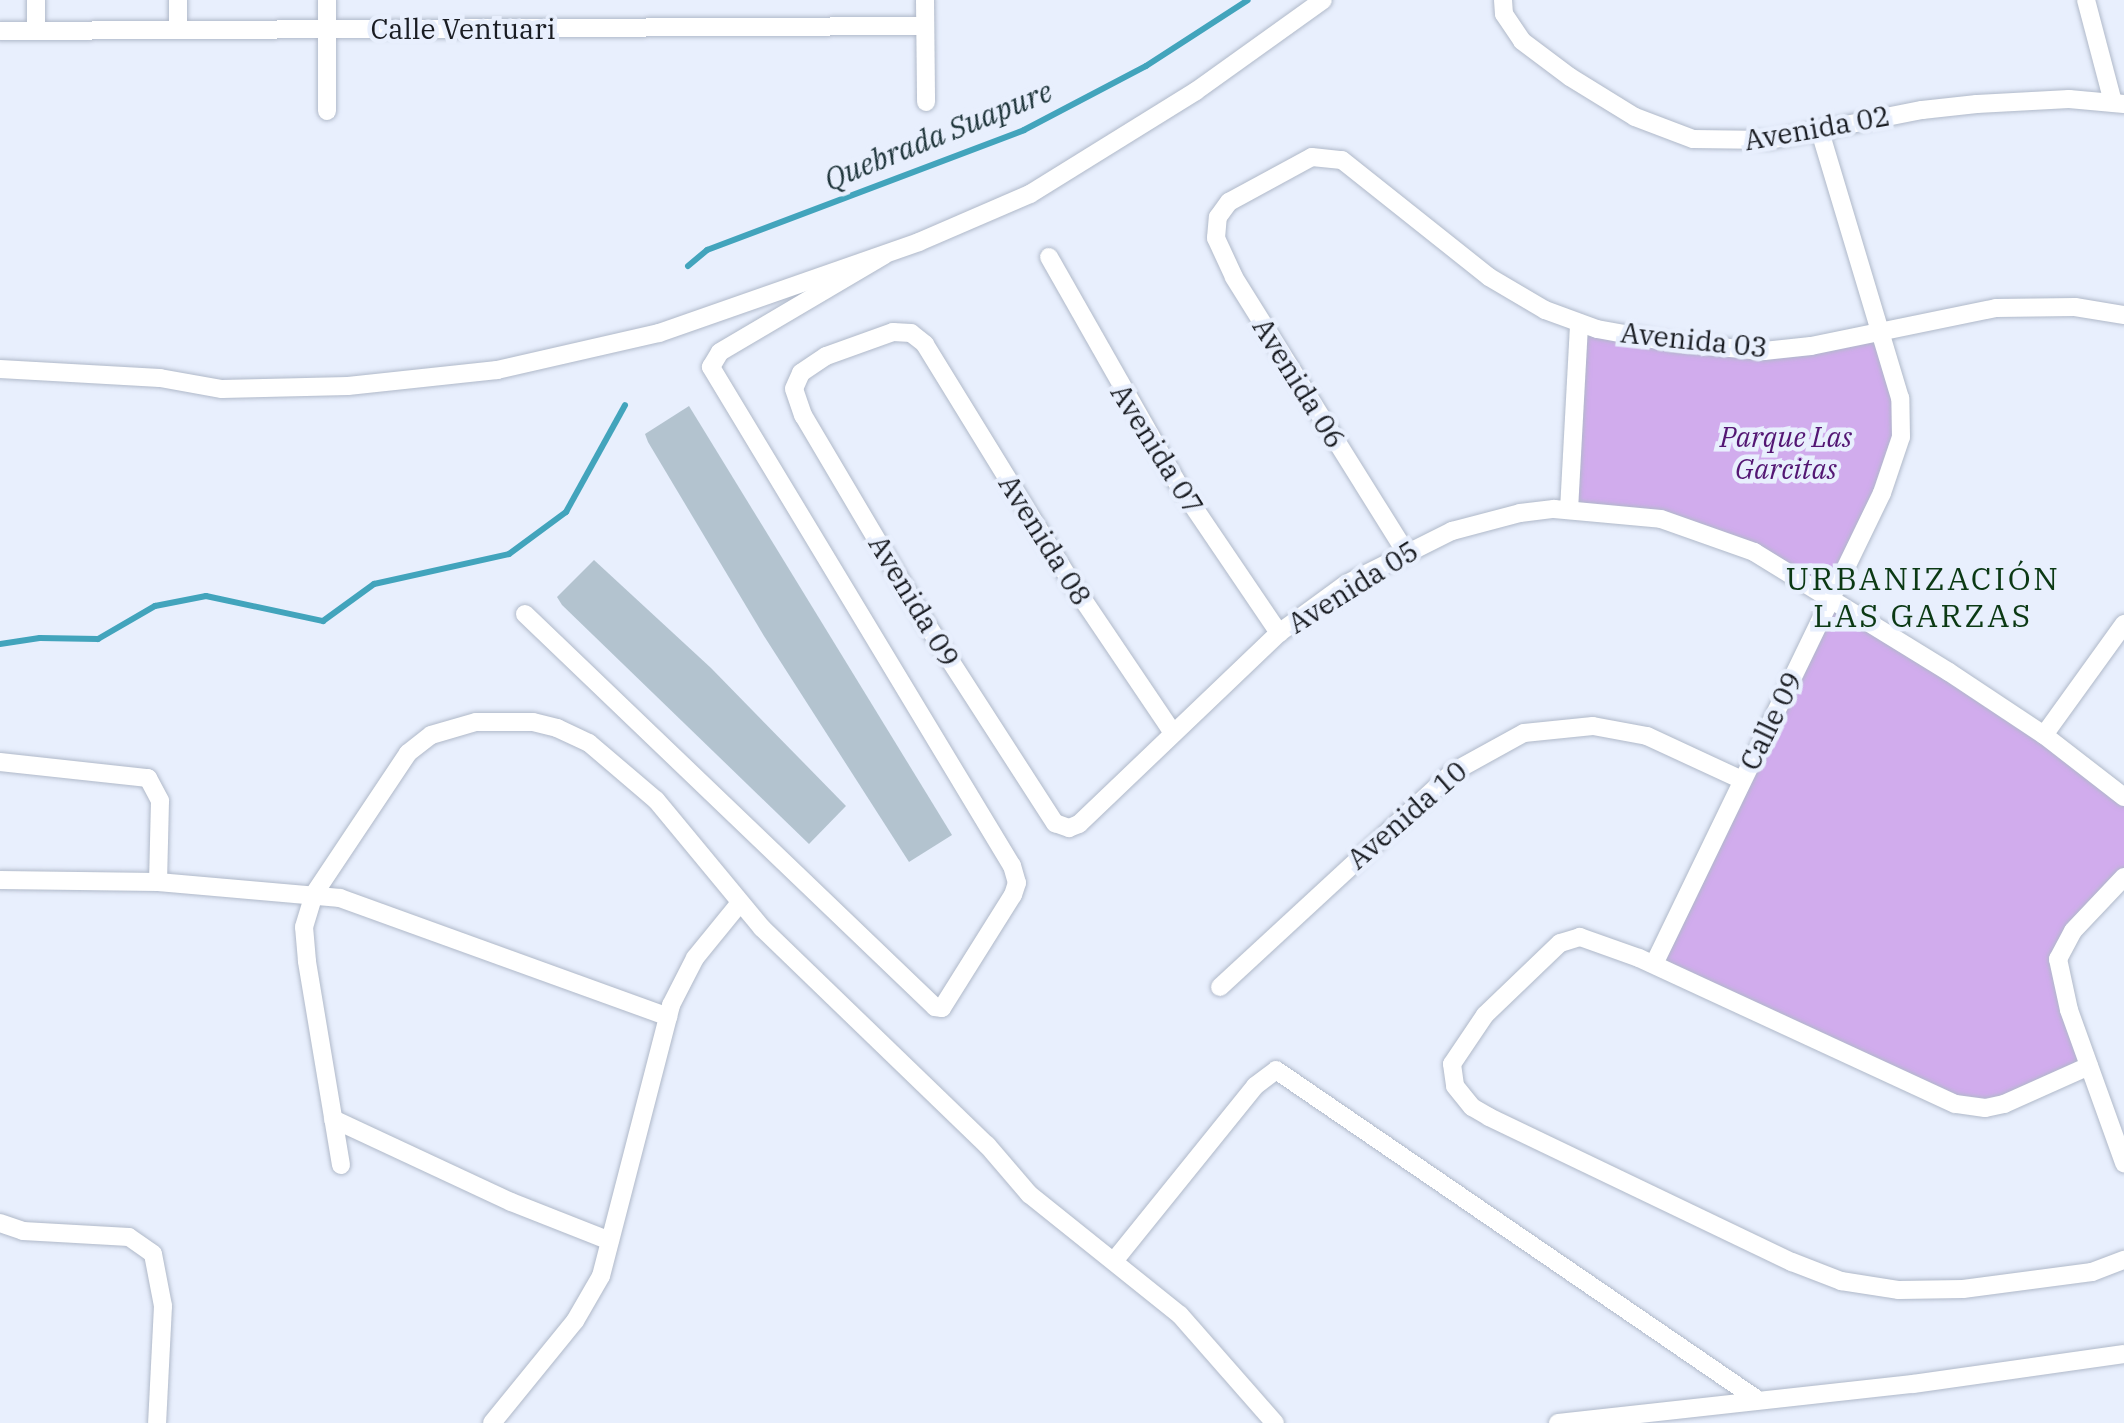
<!DOCTYPE html>
<meta charset="utf-8">
<style>
body{margin:0}
#map{position:relative;width:2124px;height:1423px;overflow:hidden;background:#e8effd;font-family:"IBM Plex Serif",serif}
div>[style]{position:absolute}
[style*='--x']{left:calc(var(--x)*1px);top:calc(var(--y)*1px);width:calc(var(--w)*1px);rotate:calc(var(--a)*1deg)}
.green>*{inset:0;background:#d1aced}
.stream>*{height:6px;margin:-3px;padding:0 3px;transform-origin:3px;border-radius:3px;background:#42a4bc}
.building>*{inset:0;background:#b3c3cf}
.roads{filter:drop-shadow(0 0 2px #b0b9c9) drop-shadow(0 0 2px #b0b9c9)}
.street>*{height:18px;margin:-9px;padding:0 9px;transform-origin:9px;border-radius:9px;background:#fff}
span{translate:-50% -50%;white-space:nowrap;text-align:center;line-height:1.15;-webkit-text-stroke:9px #e8effd;paint-order:stroke}
.street-label{font-size:28px;color:#191c22}
.park-label{font-size:28px;color:#531673;font-style:italic}
.water-label{font-size:30px;color:#1e343a;font-style:italic}
.quarter-label{font-size:32px;color:#0b3914;letter-spacing:2.5px}
</style>
<div id="map">
<div class="green">
<i style="clip-path:polygon(1579px 323px,1733px 350px,1881px 331px,1902px 420px,1831px 596px,2124px 797px,2124px 877px,2063px 945px,2089px 1066px,1985px 1108px,1654px 964px,1831px 596px,1725px 539px,1569px 510px)"></i>
</div>
<div class="stream">
<i style="--x:688;--y:266;--w:25;--a:-40"></i>
<i style="--x:707;--y:250;--w:339;--a:-20.7"></i>
<i style="--x:1024;--y:130;--w:138;--a:-27.7"></i>
<i style="--x:1146;--y:66;--w:121;--a:-32.9"></i>
<i style="--x:0;--y:644;--w:40;--a:-8.5"></i>
<i style="--x:40;--y:638;--w:58;--a:1"></i>
<i style="--x:98;--y:639;--w:66;--a:-30.1"></i>
<i style="--x:155;--y:606;--w:52;--a:-11.1"></i>
<i style="--x:206;--y:596;--w:120;--a:12.1"></i>
<i style="--x:323;--y:621;--w:63;--a:-36"></i>
<i style="--x:374;--y:584;--w:138;--a:-12.5"></i>
<i style="--x:509;--y:554;--w:71;--a:-36.4"></i>
<i style="--x:566;--y:512;--w:122;--a:-61.1"></i>
</div>
<div class="building">
<i style="clip-path:polygon(689px 406px,952px 835px,909px 862px,764px 636px,648px 442px,645px 434px)"></i>
<i style="clip-path:polygon(594px 560px,711px 668px,846px 806px,809px 844px,562px 605px,557px 597px)"></i>
</div>
<div class="roads">
<div class="street">
<i style="--x:36;--y:0;--w:31;--a:90"></i>
<i style="--x:178;--y:0;--w:30;--a:90"></i>
<i style="--x:925;--y:0;--w:102;--a:89.4"></i>
<i style="--x:1503;--y:0;--w:14;--a:86"></i>
<i style="--x:1504;--y:14;--w:32;--a:56"></i>
<i style="--x:1522;--y:41;--w:60;--a:36.9"></i>
<i style="--x:1570;--y:77;--w:76;--a:31.6"></i>
<i style="--x:1635;--y:117;--w:62;--a:20.8"></i>
<i style="--x:1693;--y:139;--w:77;--a:0.7"></i>
<i style="--x:1770;--y:140;--w:155;--a:-11.2"></i>
<i style="--x:1922;--y:110;--w:55;--a:-6.2"></i>
<i style="--x:1977;--y:104;--w:92;--a:-3.1"></i>
<i style="--x:2069;--y:99;--w:55;--a:5.2"></i>
<i style="--x:2086;--y:0;--w:106;--a:75.2"></i>
<i style="--x:0;--y:31;--w:925;--a:-0.31"></i>
<i style="--x:327;--y:111;--w:111;--a:-90"></i>
<i style="--x:1049;--y:257;--w:257;--a:60.4"></i>
<i style="--x:1176;--y:481;--w:184;--a:55.9"></i>
<i style="--x:0;--y:369;--w:160;--a:3.2"></i>
<i style="--x:160;--y:378;--w:63;--a:10.1"></i>
<i style="--x:222;--y:389;--w:126;--a:-1.4"></i>
<i style="--x:348;--y:386;--w:150;--a:-6.1"></i>
<i style="--x:497;--y:370;--w:166;--a:-12.9"></i>
<i style="--x:659;--y:333;--w:275;--a:-19.3"></i>
<i style="--x:919;--y:242;--w:121;--a:-23.4"></i>
<i style="--x:1030;--y:194;--w:195;--a:-31.8"></i>
<i style="--x:1196;--y:91;--w:156;--a:-35.6"></i>
<i style="--x:1569;--y:510;--w:187;--a:-86.9"></i>
<i style="--x:1405;--y:551;--w:323;--a:-122"></i>
<i style="--x:1234;--y:277;--w:43;--a:-114.8"></i>
<i style="--x:1216;--y:238;--w:21;--a:-85"></i>
<i style="--x:1218;--y:217;--w:19;--a:-54"></i>
<i style="--x:1229;--y:202;--w:94;--a:-28.5"></i>
<i style="--x:1312;--y:157;--w:30;--a:6"></i>
<i style="--x:1342;--y:160;--w:188;--a:38.5"></i>
<i style="--x:1489;--y:277;--w:65;--a:30.5"></i>
<i style="--x:1545;--y:310;--w:55;--a:20.1"></i>
<i style="--x:1597;--y:329;--w:78;--a:10.3"></i>
<i style="--x:1674;--y:343;--w:90;--a:5.1"></i>
<i style="--x:1764;--y:351;--w:47;--a:-6.1"></i>
<i style="--x:1811;--y:346;--w:189;--a:-11.6"></i>
<i style="--x:1996;--y:308;--w:79;--a:-0.7"></i>
<i style="--x:2075;--y:307;--w:50;--a:9.3"></i>
<i style="--x:525;--y:614;--w:568;--a:43.79"></i>
<i style="--x:935;--y:1007;--w:7;--a:8"></i>
<i style="--x:942;--y:1008;--w:133;--a:-57.9"></i>
<i style="--x:1013;--y:895;--w:13;--a:-72"></i>
<i style="--x:1017;--y:883;--w:18;--a:-106"></i>
<i style="--x:1012;--y:866;--w:583;--a:-121.1"></i>
<i style="--x:711;--y:367;--w:17;--a:-59"></i>
<i style="--x:720;--y:352;--w:191;--a:-30.5"></i>
<i style="--x:1173;--y:733;--w:179;--a:-124"></i>
<i style="--x:1073;--y:585;--w:283;--a:-121.6"></i>
<i style="--x:925;--y:344;--w:18;--a:-142"></i>
<i style="--x:911;--y:333;--w:18;--a:-177"></i>
<i style="--x:893;--y:332;--w:71;--a:160.3"></i>
<i style="--x:826;--y:356;--w:30;--a:146"></i>
<i style="--x:801;--y:373;--w:17;--a:114"></i>
<i style="--x:794;--y:389;--w:28;--a:71"></i>
<i style="--x:803;--y:415;--w:238;--a:59.4"></i>
<i style="--x:924;--y:620;--w:242;--a:57.2"></i>
<i style="--x:1055;--y:823;--w:15;--a:20"></i>
<i style="--x:1069;--y:828;--w:11;--a:-22"></i>
<i style="--x:1079;--y:824;--w:277;--a:-43.7"></i>
<i style="--x:1279;--y:633;--w:83;--a:-36.2"></i>
<i style="--x:1346;--y:584;--w:119;--a:-26.6"></i>
<i style="--x:1452;--y:531;--w:70;--a:-14.8"></i>
<i style="--x:1520;--y:513;--w:34;--a:-7"></i>
<i style="--x:1554;--y:509;--w:107;--a:5.3"></i>
<i style="--x:1661;--y:519;--w:99;--a:19.5"></i>
<i style="--x:1754;--y:552;--w:229;--a:31.6"></i>
<i style="--x:1949;--y:672;--w:114;--a:33.6"></i>
<i style="--x:2044;--y:735;--w:101;--a:37.8"></i>
<i style="--x:2044;--y:735;--w:137;--a:-54.2"></i>
<i style="--x:0;--y:762;--w:149;--a:6.2"></i>
<i style="--x:148;--y:778;--w:26;--a:62"></i>
<i style="--x:160;--y:801;--w:81;--a:91.4"></i>
<i style="--x:2124;--y:877;--w:74;--a:133.4"></i>
<i style="--x:2073;--y:931;--w:32;--a:118"></i>
<i style="--x:2058;--y:959;--w:52;--a:77.8"></i>
<i style="--x:2069;--y:1010;--w:163;--a:70.2"></i>
<i style="--x:0;--y:880;--w:158;--a:0.7"></i>
<i style="--x:158;--y:882;--w:183;--a:5"></i>
<i style="--x:340;--y:898;--w:349;--a:19.9"></i>
<i style="--x:1654;--y:964;--w:523;--a:-64.17"></i>
<i style="--x:1882;--y:493;--w:59;--a:-71.3"></i>
<i style="--x:1901;--y:437;--w:39;--a:-91"></i>
<i style="--x:1900;--y:398;--w:278;--a:-106.7"></i>
<i style="--x:1220;--y:987;--w:317;--a:-42.7"></i>
<i style="--x:1453;--y:772;--w:81;--a:-28.8"></i>
<i style="--x:1524;--y:733;--w:69;--a:-5.8"></i>
<i style="--x:1593;--y:726;--w:55;--a:10.5"></i>
<i style="--x:1647;--y:736;--w:105;--a:24.9"></i>
<i style="--x:2089;--y:1066;--w:93;--a:155.9"></i>
<i style="--x:2004;--y:1104;--w:19;--a:168"></i>
<i style="--x:1985;--y:1108;--w:30;--a:-172"></i>
<i style="--x:1955;--y:1104;--w:348;--a:-155.2"></i>
<i style="--x:1639;--y:958;--w:63;--a:-160.4"></i>
<i style="--x:1580;--y:937;--w:21;--a:163"></i>
<i style="--x:1560;--y:943;--w:104;--a:136.2"></i>
<i style="--x:1485;--y:1015;--w:59;--a:124"></i>
<i style="--x:1452;--y:1064;--w:22;--a:82"></i>
<i style="--x:1455;--y:1086;--w:27;--a:51"></i>
<i style="--x:1472;--y:1107;--w:20;--a:30"></i>
<i style="--x:1489;--y:1117;--w:336;--a:25.6"></i>
<i style="--x:1792;--y:1262;--w:53;--a:21.2"></i>
<i style="--x:1841;--y:1281;--w:59;--a:8.8"></i>
<i style="--x:1899;--y:1290;--w:64;--a:-0.9"></i>
<i style="--x:1963;--y:1289;--w:130;--a:-7.5"></i>
<i style="--x:2092;--y:1272;--w:34;--a:-21"></i>
<i style="--x:333;--y:1119;--w:196;--a:25"></i>
<i style="--x:511;--y:1202;--w:106;--a:21.5"></i>
<i style="--x:341;--y:1165;--w:207;--a:-99.5"></i>
<i style="--x:307;--y:961;--w:34;--a:-95"></i>
<i style="--x:304;--y:927;--w:34;--a:-73"></i>
<i style="--x:314;--y:894;--w:169;--a:-56.3"></i>
<i style="--x:408;--y:753;--w:29;--a:-38"></i>
<i style="--x:431;--y:735;--w:47;--a:-16.1"></i>
<i style="--x:476;--y:722;--w:57;--a:0"></i>
<i style="--x:533;--y:722;--w:25;--a:14"></i>
<i style="--x:557;--y:728;--w:35;--a:25"></i>
<i style="--x:589;--y:743;--w:88;--a:40.4"></i>
<i style="--x:656;--y:800;--w:166;--a:50.4"></i>
<i style="--x:762;--y:928;--w:313;--a:44"></i>
<i style="--x:987;--y:1145;--w:65;--a:49.4"></i>
<i style="--x:1029;--y:1194;--w:193;--a:38.7"></i>
<i style="--x:1180;--y:1315;--w:144;--a:48.7"></i>
<i style="--x:0;--y:1223;--w:24;--a:19"></i>
<i style="--x:23;--y:1231;--w:106;--a:3.2"></i>
<i style="--x:129;--y:1237;--w:29;--a:35"></i>
<i style="--x:153;--y:1254;--w:53;--a:79.1"></i>
<i style="--x:163;--y:1306;--w:117;--a:92.9"></i>
<i style="--x:1114;--y:1261;--w:225;--a:-51.1"></i>
<i style="--x:1255;--y:1086;--w:26;--a:-37"></i>
<i style="--x:1276;--y:1070;--w:584;--a:34.4"></i>
<i style="--x:492;--y:1423;--w:132;--a:-50.9"></i>
<i style="--x:575;--y:1321;--w:52;--a:-60"></i>
<i style="--x:601;--y:1276;--w:280;--a:-75.5"></i>
<i style="--x:671;--y:1005;--w:53;--a:-62.9"></i>
<i style="--x:695;--y:958;--w:70;--a:-50.8"></i>
<i style="--x:1558;--y:1423;--w:357;--a:-6.3"></i>
<i style="--x:1913;--y:1384;--w:213;--a:-8.1"></i>
</div>
</div>
<div class="street-label">
<span style="left:463px;top:29px">Calle Ventuari</span>
<span style="left:1817px;top:128px;rotate:-10deg">Avenida 02</span>
<span style="left:1694px;top:340px;rotate:6deg">Avenida 03</span>
<span style="left:1299px;top:383px;rotate:58deg">Avenida 06</span>
<span style="left:1157px;top:449px;rotate:58deg">Avenida 07</span>
<span style="left:1045px;top:540px;rotate:58deg">Avenida 08</span>
<span style="left:1353px;top:587px;rotate:-32deg">Avenida 05</span>
<span style="left:914px;top:601px;rotate:59deg">Avenida 09</span>
<span style="left:1771px;top:721px;rotate:-64deg">Calle 09</span>
<span style="left:1407px;top:815px;rotate:-41deg">Avenida 10</span>
</div>
<div class="park-label">
<span style="left:1786px;top:453px">Parque Las<br>Garcitas</span>
</div>
<div class="water-label">
<span style="left:938px;top:135px;rotate:-22deg">Quebrada Suapure</span>
</div>
<div class="quarter-label">
<span style="left:1923px;top:597px">URBANIZACIÓN<br>LAS GARZAS</span>
</div>
</div>
